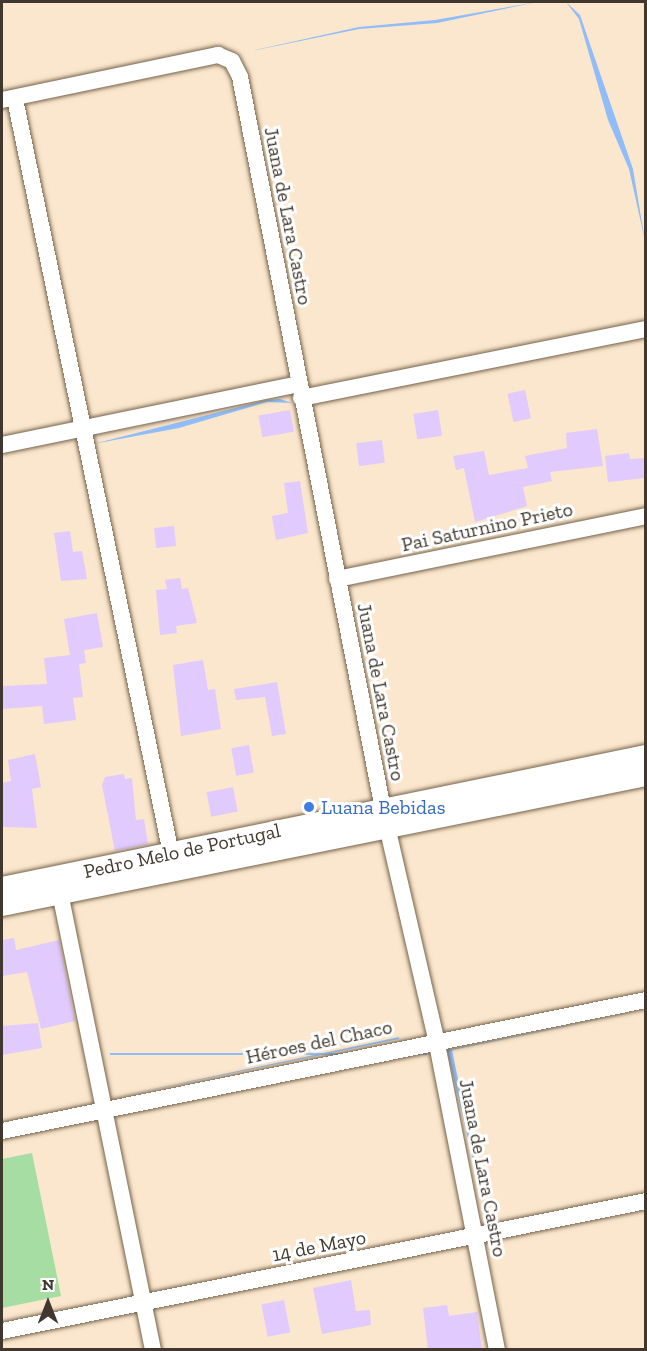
<!DOCTYPE html>
<meta charset="utf-8">
<style>
body{margin:0}
#map{position:relative;width:647px;height:1351px;overflow:hidden;background:#fbe7cd;font-family:"Zilla Slab",serif}
div>[style]{position:absolute}
[style*='--x']{left:calc(var(--x)*1px);top:calc(var(--y)*1px);width:calc(var(--w)*1px);rotate:calc(var(--a)*1deg)}
.green>*{inset:0;background:#a6dda3}
.water>*{inset:0;background:#90bdf8;transform-origin:0 0}
.building>*{inset:0;background:#e1cafd;transform-origin:0 0}
.roads{filter:drop-shadow(0 0 2px #75634c) drop-shadow(0 0 2px #75634c)}
.street>*{height:16px;margin:-8px;padding:0 8px;transform-origin:8px;border-radius:8px;background:#fff}
.secondary>*{height:22px;margin:-11px;padding:0 11px;transform-origin:11px;border-radius:11px;background:#fff}
.dots>*{width:16px;height:16px;translate:-50% -50%;box-sizing:border-box;border:3px solid #fff;border-radius:50%}
span{translate:-50% -50%;white-space:nowrap;text-align:center;line-height:1.15;-webkit-text-stroke:6px #fff;paint-order:stroke}
.street-label{font-size:20px;color:#40382e}
.shop-label{font-size:20px;color:#366cbe}
.left{translate:0 -50%;text-align:left}
.frame{position:absolute;inset:0;border:3px solid #40382e;pointer-events:none}
.north{position:absolute;left:18px;top:1273px;width:60px;height:60px;-webkit-text-stroke:4px #fff;paint-order:stroke;rotate:0deg;font-size:16px;font-weight:700;line-height:24px;text-align:center;color:#40382e}
.north::after{content:'';display:block;margin:auto;width:21px;height:27px;background:#40382e;clip-path:polygon(50% 0,100% 100%,50% 72%,0 100%)}
</style>
<div id="map">
<div class="green">
<i style="clip-path:polygon(32px 1153px,61px 1296px,2px 1308px,2px 1159px)"></i>
</div>
<div class="water">
<i style="clip-path:polygon(537px 2px,437px 23px,359px 29px,251px 51px,359px 27px,435px 20px)"></i>
<i style="clip-path:polygon(566px 2px,580px 15px,633px 169px,645px 241px,629px 169px,608px 120px,579px 19px)"></i>
<i style="clip-path:polygon(267px 400px,280px 399px,292px 403px,267px 402px,179px 428px,93px 444px)"></i>
<i style="clip-path:polygon(645px 1010px,452px 1050px,487px 1219px,447px 1050px)"></i>
<i style="clip-path:polygon(399px 1037px,399px 1039px,111px 1098px)"></i>
<i style="left:427px;top:1053px;width:2px;height:317px;rotate:90deg"></i>
</div>
<div class="building">
<i style="left:525px;top:390px;width:29px;height:18px;rotate:78deg"></i>
<i style="left:290px;top:410px;width:22px;height:32px;rotate:80deg"></i>
<i style="left:438px;top:410px;width:26px;height:25px;rotate:81deg"></i>
<i style="clip-path:polygon(597px 429px,603px 466px,550px 472px,552px 481px,523px 487px,527px 506px,475px 522px,464px 468px,456px 470px,453px 456px,484px 451px,489px 475px,528px 468px,525px 456px,567px 448px,566px 433px)"></i>
<i style="left:382px;top:440px;width:23px;height:26px;rotate:83deg"></i>
<i style="clip-path:polygon(629px 453px,630px 459px,645px 458px,645px 478px,608px 482px,605px 456px)"></i>
<i style="clip-path:polygon(300px 481px,308px 533px,276px 540px,272px 516px,288px 513px,284px 483px)"></i>
<i style="left:174px;top:526px;width:20px;height:20px;rotate:84deg"></i>
<i style="clip-path:polygon(70px 531px,73px 552px,82px 551px,87px 579px,61px 581px,54px 533px)"></i>
<i style="clip-path:polygon(180px 578px,182px 589px,188px 588px,197px 623px,176px 626px,177px 633px,160px 635px,156px 590px,167px 589px,165px 580px)"></i>
<i style="clip-path:polygon(97px 613px,103px 647px,84px 650px,86px 663px,79px 664px,83px 697px,73px 698px,76px 720px,44px 724px,42px 706px,2px 709px,2px 686px,47px 684px,44px 658px,70px 655px,64px 619px)"></i>
<i style="clip-path:polygon(203px 660px,208px 690px,215px 689px,221px 729px,181px 736px,173px 665px)"></i>
<i style="clip-path:polygon(277px 682px,286px 734px,272px 736px,265px 697px,236px 700px,234px 689px)"></i>
<i style="left:249px;top:745px;width:28px;height:18px;rotate:80deg"></i>
<i style="clip-path:polygon(35px 754px,41px 787px,32px 789px,37px 828px,2px 827px,2px 783px,11px 781px,8px 760px)"></i>
<i style="clip-path:polygon(124px 774px,125px 779px,132px 778px,136px 820px,144px 819px,148px 844px,115px 851px,102px 785px,105px 777px)"></i>
<i style="left:233px;top:787px;width:25px;height:27px;rotate:79deg"></i>
<i style="clip-path:polygon(14px 938px,16px 950px,59px 940px,75px 1021px,41px 1029px,27px 972px,2px 976px,2px 940px)"></i>
<i style="clip-path:polygon(38px 1023px,42px 1048px,2px 1055px,2px 1026px)"></i>
<i style="clip-path:polygon(351px 1280px,356px 1311px,370px 1310px,371px 1325px,322px 1334px,313px 1288px)"></i>
<i style="left:284px;top:1300px;width:33px;height:23px;rotate:79deg"></i>
<i style="clip-path:polygon(447px 1305px,449px 1316px,477px 1312px,482px 1350px,428px 1350px,423px 1308px)"></i>
</div>
<div class="roads">
<div class="street">
<i style="--x:15;--y:99;--w:780;--a:78.32"></i>
<i style="--x:2;--y:100;--w:221;--a:-11.8"></i>
<i style="--x:218;--y:55;--w:15;--a:23"></i>
<i style="--x:232;--y:61;--w:18;--a:63"></i>
<i style="--x:240;--y:77;--w:746;--a:78.95"></i>
<i style="--x:383;--y:809;--w:236;--a:77"></i>
<i style="--x:436;--y:1039;--w:317;--a:78.9"></i>
<i style="--x:301;--y:398;--w:352;--a:-11.3"></i>
<i style="--x:2;--y:445;--w:302;--a:-11.6"></i>
<i style="--x:337;--y:579;--w:315;--a:-11.5"></i>
<i style="--x:58;--y:883;--w:477;--a:78.5"></i>
<i style="--x:2;--y:1131;--w:657;--a:-11.5"></i>
<i style="--x:2;--y:1331;--w:657;--a:-11.41"></i>
</div>
<div class="secondary">
<i style="--x:2;--y:888;--w:657;--a:-11.58"></i>
<i style="--x:2;--y:905;--w:657;--a:-11.41"></i>
</div>
</div>
<div class="dots">
<i style="left:309px;top:807px;background:#3f7fe0"></i>
</div>
<div class="street-label">
<span style="left:288px;top:216px;rotate:79deg">Juana de Lara Castro</span>
<span style="left:487px;top:527px;rotate:-12deg">Pai Saturnino Prieto</span>
<span style="left:381px;top:692px;rotate:79deg">Juana de Lara Castro</span>
<span style="left:182px;top:851px;rotate:-12deg">Pedro Melo de Portugal</span>
<span style="left:319px;top:1042px;rotate:-12deg">Héroes del Chaco</span>
<span style="left:483px;top:1168px;rotate:79deg">Juana de Lara Castro</span>
<span style="left:319px;top:1246px;rotate:-11deg">14 de Mayo</span>
</div>
<div class="shop-label">
<span class="left" style="left:321px;top:807px">Luana Bebidas</span>
</div>
<div class="frame"></div>
<div class="north">N</div>
</div>
